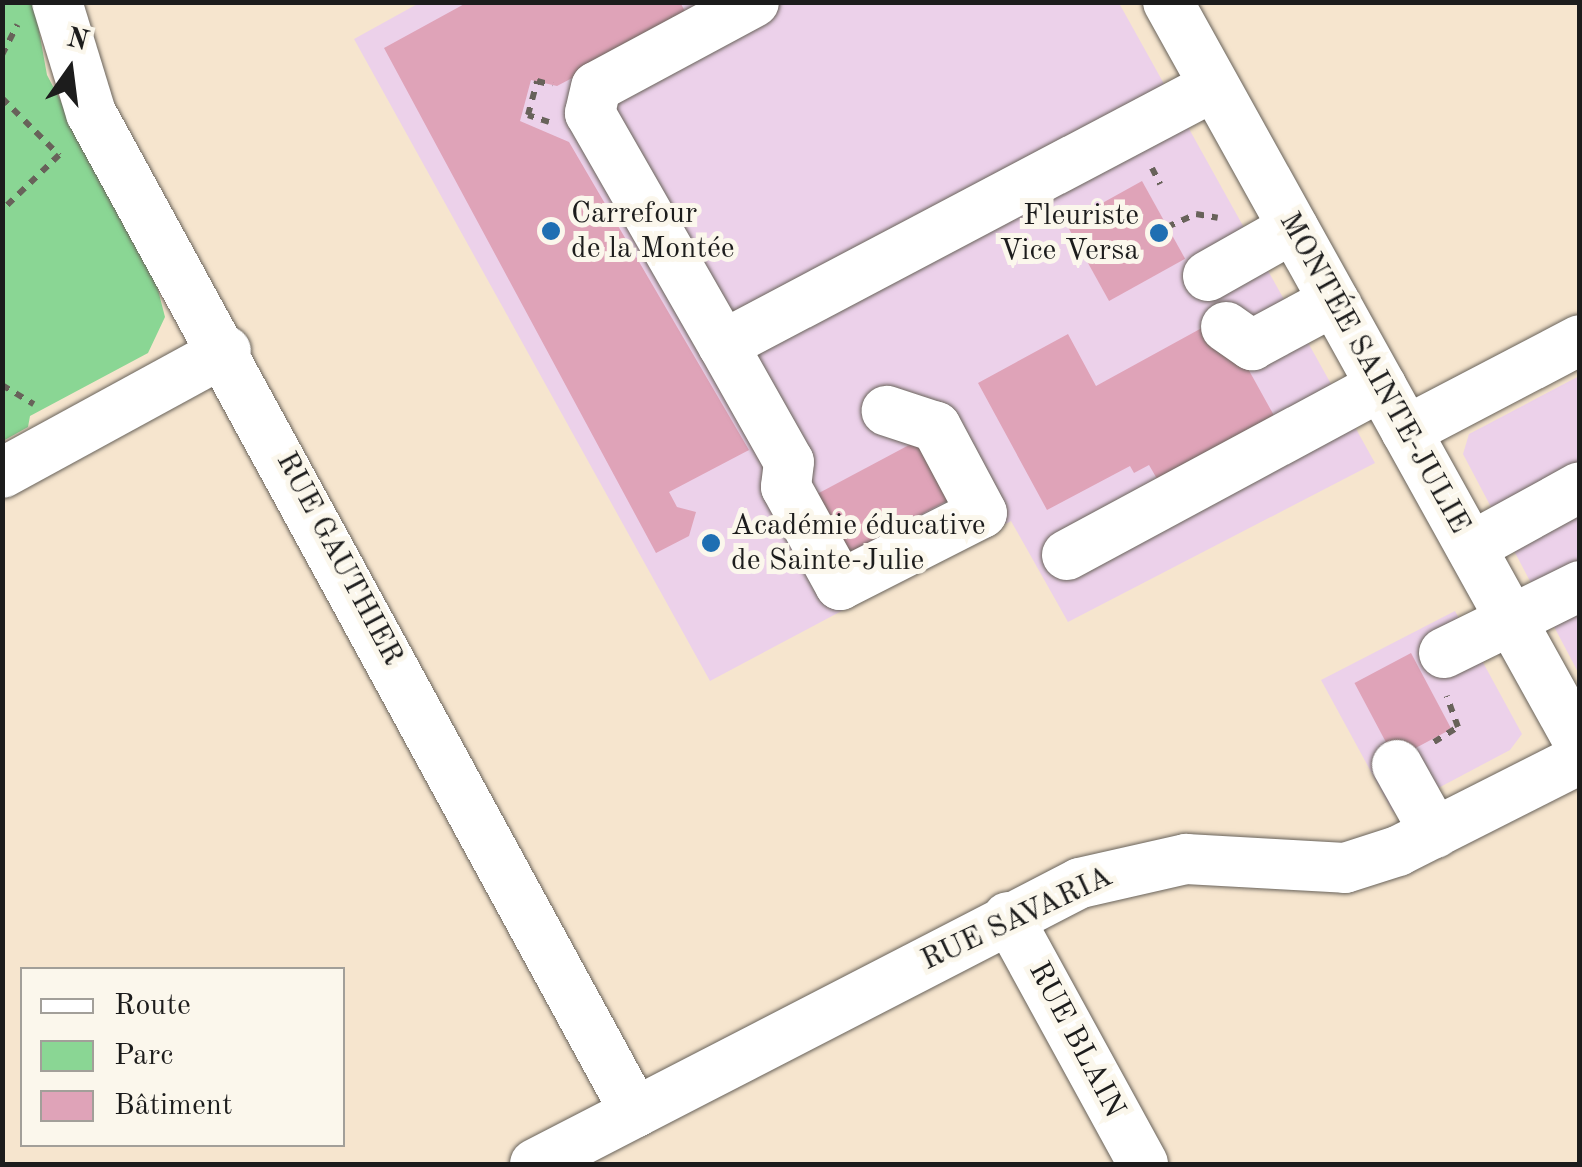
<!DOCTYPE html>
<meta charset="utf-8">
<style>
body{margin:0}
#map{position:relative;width:1582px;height:1167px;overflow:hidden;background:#f6e5ce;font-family:"Old Standard TT",serif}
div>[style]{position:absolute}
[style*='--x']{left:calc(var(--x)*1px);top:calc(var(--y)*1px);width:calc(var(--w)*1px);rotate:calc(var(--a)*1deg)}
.built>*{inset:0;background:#ecd1ea}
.green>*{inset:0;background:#8ad694}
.building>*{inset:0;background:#dfa3b8;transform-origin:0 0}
.path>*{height:6px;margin-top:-3px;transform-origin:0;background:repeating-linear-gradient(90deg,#68625a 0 8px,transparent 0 16px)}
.roads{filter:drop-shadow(0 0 2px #68625a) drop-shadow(0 0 2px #68625a)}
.minor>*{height:50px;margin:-25px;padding:0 25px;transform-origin:25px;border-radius:25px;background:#fff}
.dots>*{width:28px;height:28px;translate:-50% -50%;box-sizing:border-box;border:5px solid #fbf7ec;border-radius:50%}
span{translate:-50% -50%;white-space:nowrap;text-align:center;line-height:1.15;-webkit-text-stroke:10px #fbf7ec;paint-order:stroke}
.poi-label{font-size:30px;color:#1c1c1c}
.left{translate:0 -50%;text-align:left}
.right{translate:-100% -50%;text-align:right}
.street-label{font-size:30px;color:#1c1c1c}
.frame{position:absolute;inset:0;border:5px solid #1c1c1c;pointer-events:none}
.legend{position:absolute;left:20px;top:967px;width:325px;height:180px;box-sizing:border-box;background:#fbf7ec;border:2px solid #a29f99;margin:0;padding:12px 18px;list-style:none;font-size:30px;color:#1c1c1c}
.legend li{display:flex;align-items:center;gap:20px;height:50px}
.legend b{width:50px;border:2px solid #a29f99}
.north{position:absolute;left:20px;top:20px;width:100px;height:100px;-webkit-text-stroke:8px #fbf7ec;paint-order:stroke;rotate:14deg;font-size:28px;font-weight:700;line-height:40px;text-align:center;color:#1c1c1c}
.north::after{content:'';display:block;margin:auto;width:35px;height:45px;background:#1c1c1c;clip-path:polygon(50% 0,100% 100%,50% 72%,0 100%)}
</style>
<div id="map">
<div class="built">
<i style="clip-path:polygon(421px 2px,1119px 3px,1375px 463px,1068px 622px,1011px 521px,710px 681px,354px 39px)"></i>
<i style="clip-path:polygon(1579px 376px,1579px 674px,1463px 454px,1469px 434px)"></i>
<i style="clip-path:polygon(1455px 611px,1522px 734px,1510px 750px,1393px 812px,1321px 680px)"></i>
</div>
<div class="green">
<i style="clip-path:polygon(3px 3px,34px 3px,47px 75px,156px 282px,165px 317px,148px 353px,30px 416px,28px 427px,3px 441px)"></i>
</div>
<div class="building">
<i style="clip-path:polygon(468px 2px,680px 2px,688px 17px,557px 86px,531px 80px,520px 121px,569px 142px,749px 450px,669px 492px,677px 507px,696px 512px,689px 536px,656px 553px,384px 48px)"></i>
<i style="left:1142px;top:181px;width:89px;height:87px;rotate:61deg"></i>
<i style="clip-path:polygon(1220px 318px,1277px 421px,1160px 484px,1149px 465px,1134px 473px,1130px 466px,1047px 510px,978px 383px,1068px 334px,1096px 386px)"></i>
<i style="left:926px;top:436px;width:67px;height:126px;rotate:62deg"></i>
<i style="left:1411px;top:653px;width:86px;height:64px;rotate:62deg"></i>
</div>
<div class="path">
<i style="--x:2;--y:55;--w:34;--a:-63"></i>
<i style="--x:2;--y:98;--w:81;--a:45"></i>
<i style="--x:59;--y:155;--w:79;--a:136"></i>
<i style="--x:549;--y:122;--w:22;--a:-162"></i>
<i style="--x:528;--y:115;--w:35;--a:-75"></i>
<i style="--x:537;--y:81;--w:16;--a:15"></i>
<i style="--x:1152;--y:168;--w:18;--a:63"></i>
<i style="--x:1167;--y:227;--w:32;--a:-24"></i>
<i style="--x:1196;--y:214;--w:22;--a:10"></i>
<i style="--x:2;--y:385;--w:37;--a:31"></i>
<i style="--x:1434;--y:742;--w:28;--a:-32"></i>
<i style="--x:1458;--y:727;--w:33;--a:-110"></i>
</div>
<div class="roads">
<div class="minor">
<i style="--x:57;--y:2;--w:116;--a:73"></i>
<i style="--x:91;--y:113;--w:1138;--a:61.43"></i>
<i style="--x:754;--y:2;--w:179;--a:151.7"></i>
<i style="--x:596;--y:87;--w:27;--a:103"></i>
<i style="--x:590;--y:113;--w:267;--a:60.2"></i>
<i style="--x:723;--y:345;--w:555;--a:-27.81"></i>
<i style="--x:1168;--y:2;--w:849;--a:60.96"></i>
<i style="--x:1208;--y:276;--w:98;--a:-29.5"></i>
<i style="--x:1226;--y:327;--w:32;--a:35"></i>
<i style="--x:1252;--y:345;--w:93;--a:-28.2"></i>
<i style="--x:723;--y:345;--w:134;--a:60.6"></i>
<i style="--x:789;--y:462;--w:25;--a:97"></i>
<i style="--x:786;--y:487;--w:112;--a:61.1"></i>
<i style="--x:840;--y:585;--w:159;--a:-26.9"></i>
<i style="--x:982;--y:513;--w:98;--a:-118.1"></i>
<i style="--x:936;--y:427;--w:52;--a:-161.9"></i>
<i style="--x:1406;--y:431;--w:196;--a:-27.6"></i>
<i style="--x:2;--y:473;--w:255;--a:-28.6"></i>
<i style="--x:1471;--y:547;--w:124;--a:-28.8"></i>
<i style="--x:1067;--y:555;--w:357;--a:-28.3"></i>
<i style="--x:1444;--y:653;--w:152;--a:-26.2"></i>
<i style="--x:1397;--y:765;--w:78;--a:60.8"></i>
<i style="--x:1008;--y:917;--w:281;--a:61.3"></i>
<i style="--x:535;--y:1164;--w:613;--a:-27.28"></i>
<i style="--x:1080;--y:883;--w:109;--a:-12.8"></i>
<i style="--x:1186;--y:859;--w:159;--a:3.2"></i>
<i style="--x:1345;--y:868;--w:56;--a:-17.8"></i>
<i style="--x:1398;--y:851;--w:204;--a:-26.8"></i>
</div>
</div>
<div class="dots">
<i style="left:551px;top:231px;background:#1f6fb2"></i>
<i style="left:1159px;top:233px;background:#1f6fb2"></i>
<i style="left:711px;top:543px;background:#1f6fb2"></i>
</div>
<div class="poi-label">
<span class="left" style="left:571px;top:231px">Carrefour<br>de la Montée</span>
<span class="right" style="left:1139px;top:233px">Fleuriste<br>Vice Versa</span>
<span class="left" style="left:731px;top:543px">Académie éducative<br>de Sainte-Julie</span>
</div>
<div class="street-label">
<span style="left:1374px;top:373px;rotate:61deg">MONTÉE SAINTE-JULIE</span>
<span style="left:339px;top:559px;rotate:62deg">RUE GAUTHIER</span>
<span style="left:1017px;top:919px;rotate:-25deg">RUE SAVARIA</span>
<span style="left:1076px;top:1040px;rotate:62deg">RUE BLAIN</span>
</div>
<div class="frame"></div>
<ul class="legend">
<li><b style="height:12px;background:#fff"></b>Route</li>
<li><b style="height:28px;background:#8ad694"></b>Parc</li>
<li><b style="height:28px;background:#dfa3b8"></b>Bâtiment</li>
</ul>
<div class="north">N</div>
</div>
